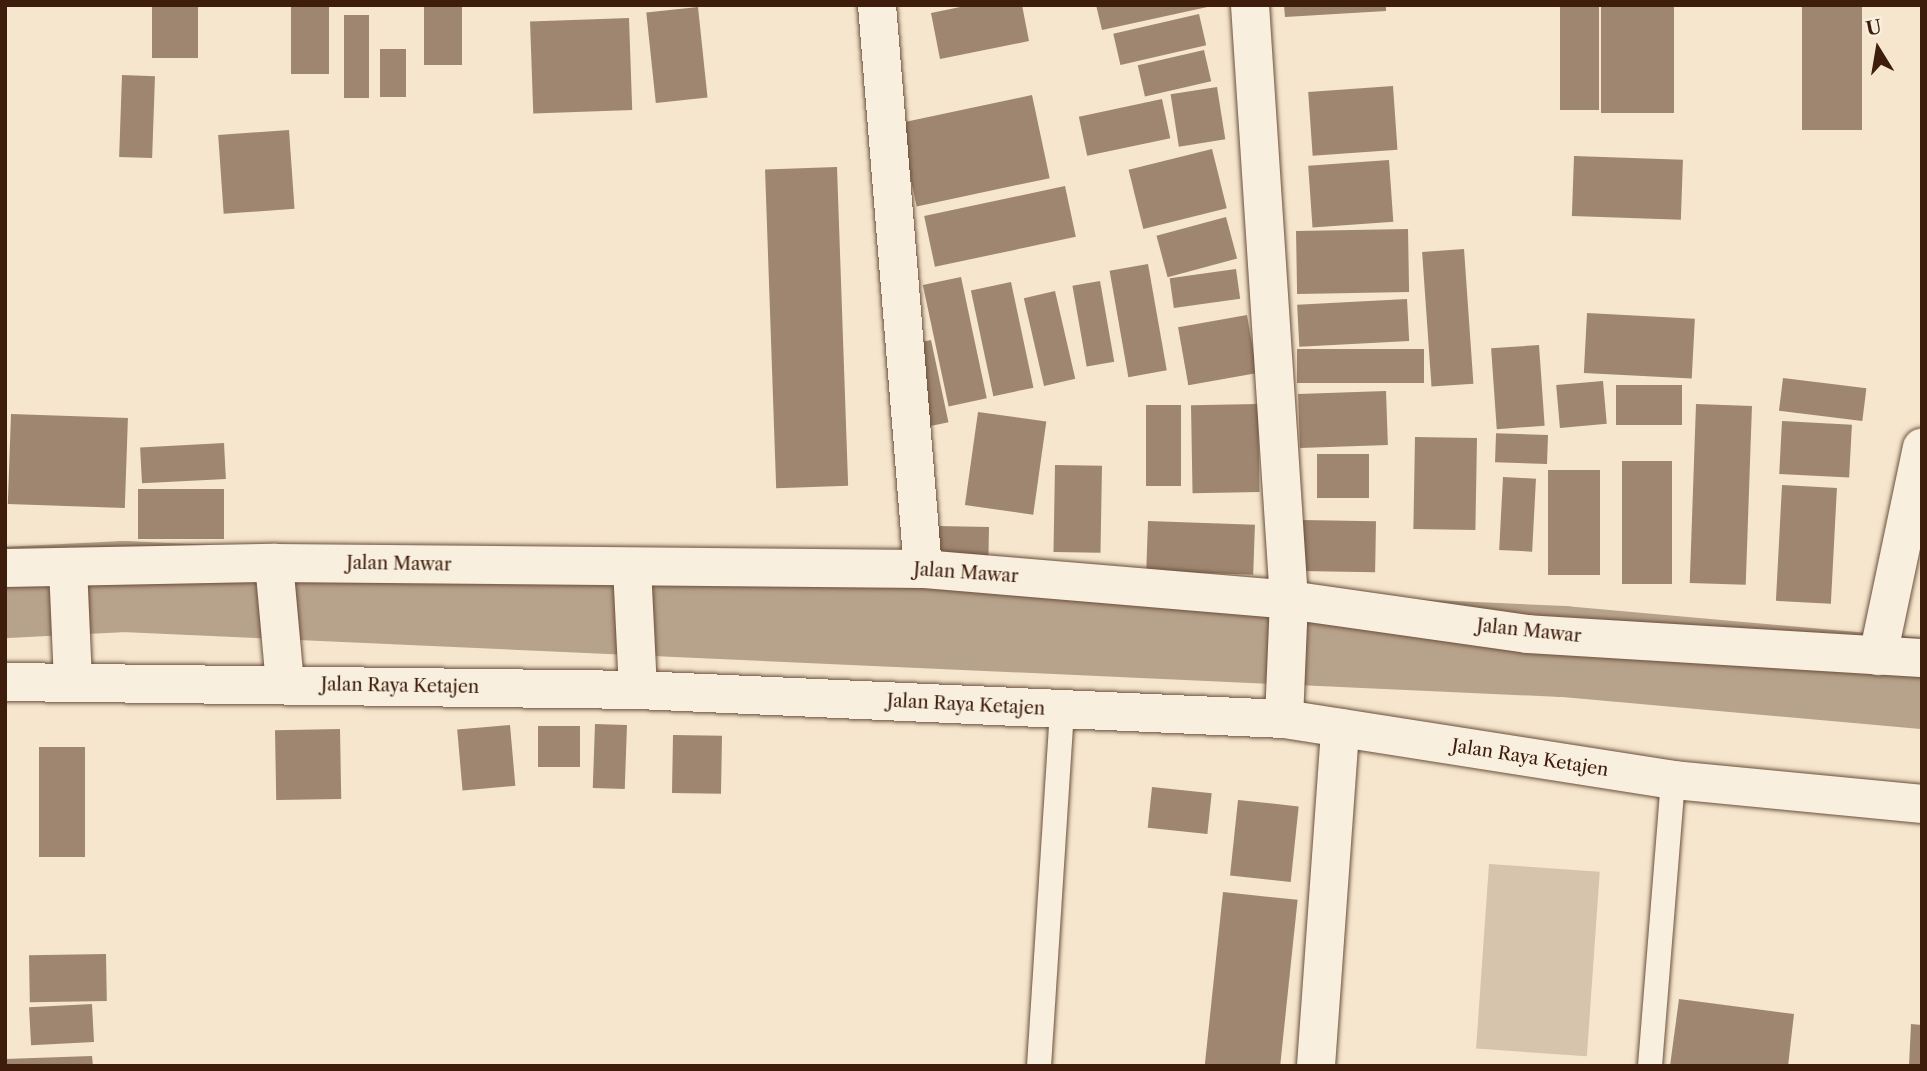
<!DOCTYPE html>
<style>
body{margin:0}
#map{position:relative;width:1927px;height:1071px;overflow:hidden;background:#f5e6cd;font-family:"Libre Caslon Text",serif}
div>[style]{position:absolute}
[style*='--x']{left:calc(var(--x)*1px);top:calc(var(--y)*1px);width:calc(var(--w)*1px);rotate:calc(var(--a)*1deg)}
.green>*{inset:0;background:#d6c4ac;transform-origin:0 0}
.river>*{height:91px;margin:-45.5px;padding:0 45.5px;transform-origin:45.5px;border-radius:45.5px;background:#b7a28b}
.building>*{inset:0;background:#9e8670;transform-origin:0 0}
.roads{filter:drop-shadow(0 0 2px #6c4f3c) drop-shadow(0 0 2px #6c4f3c)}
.service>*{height:24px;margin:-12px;padding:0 12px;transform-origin:12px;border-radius:12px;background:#f8efde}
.minor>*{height:38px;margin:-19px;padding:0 19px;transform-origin:19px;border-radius:19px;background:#f8efde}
.tertiary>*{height:38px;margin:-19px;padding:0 19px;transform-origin:19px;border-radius:19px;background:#f8efde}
span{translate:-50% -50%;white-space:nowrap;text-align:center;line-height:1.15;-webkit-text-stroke:5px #f8efde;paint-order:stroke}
.street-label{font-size:18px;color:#3f1d0c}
.frame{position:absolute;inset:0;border:7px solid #3f1d0c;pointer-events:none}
.north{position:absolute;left:1843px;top:14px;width:70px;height:70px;-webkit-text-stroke:5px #f8efde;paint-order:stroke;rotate:349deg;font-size:19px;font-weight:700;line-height:28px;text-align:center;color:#3f1d0c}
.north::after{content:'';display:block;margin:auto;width:24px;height:32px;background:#3f1d0c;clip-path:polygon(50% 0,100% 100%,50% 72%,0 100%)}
</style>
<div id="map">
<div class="green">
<i style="left:1489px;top:864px;width:111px;height:185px;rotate:4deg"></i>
</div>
<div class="river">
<i style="--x:5;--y:592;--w:119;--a:-2.9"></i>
<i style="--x:124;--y:586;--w:1440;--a:2.59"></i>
<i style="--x:1563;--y:651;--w:360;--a:5.1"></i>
</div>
<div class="building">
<i style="left:152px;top:5px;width:46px;height:53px"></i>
<i style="left:291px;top:5px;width:38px;height:69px"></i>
<i style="left:424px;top:5px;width:38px;height:60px"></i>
<i style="clip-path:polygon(970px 5px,1022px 5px,1029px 41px,940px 59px,931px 13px)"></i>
<i style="clip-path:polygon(1096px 5px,1212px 5px,1212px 6px,1102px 30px)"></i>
<i style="clip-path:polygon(1284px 5px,1386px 5px,1386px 11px,1285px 17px)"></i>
<i style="left:1560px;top:5px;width:39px;height:105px"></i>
<i style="left:1601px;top:5px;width:73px;height:108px"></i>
<i style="left:1802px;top:5px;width:60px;height:125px"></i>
<i style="left:698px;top:7px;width:91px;height:52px;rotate:84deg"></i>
<i style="left:1199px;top:14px;width:32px;height:88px;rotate:77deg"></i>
<i style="left:344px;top:15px;width:25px;height:83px"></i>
<i style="left:629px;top:18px;width:92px;height:99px;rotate:88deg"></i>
<i style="left:380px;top:49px;width:26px;height:48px"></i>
<i style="left:1204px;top:50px;width:32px;height:68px;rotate:77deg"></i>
<i style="left:122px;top:75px;width:33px;height:82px;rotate:2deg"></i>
<i style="left:1393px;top:86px;width:64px;height:85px;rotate:86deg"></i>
<i style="left:1217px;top:87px;width:53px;height:47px;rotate:81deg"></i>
<i style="left:1032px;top:95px;width:85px;height:136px;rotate:78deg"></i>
<i style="left:1162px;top:99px;width:40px;height:85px;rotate:78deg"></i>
<i style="left:289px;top:130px;width:79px;height:71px;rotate:86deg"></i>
<i style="left:1212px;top:149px;width:61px;height:86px;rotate:76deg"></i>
<i style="left:1574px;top:156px;width:109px;height:60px;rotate:2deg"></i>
<i style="left:1389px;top:160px;width:62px;height:81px;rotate:86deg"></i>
<i style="left:837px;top:167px;width:319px;height:72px;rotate:88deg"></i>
<i style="left:1065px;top:186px;width:52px;height:144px;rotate:78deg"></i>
<i style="left:1226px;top:217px;width:43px;height:72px;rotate:75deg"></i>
<i style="left:1408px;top:229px;width:63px;height:112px;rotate:89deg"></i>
<i style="left:1464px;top:249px;width:135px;height:42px;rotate:86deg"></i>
<i style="left:1148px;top:264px;width:108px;height:39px;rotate:80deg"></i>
<i style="left:1236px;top:269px;width:30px;height:67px;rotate:82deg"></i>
<i style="left:961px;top:277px;width:124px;height:39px;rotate:78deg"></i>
<i style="left:1100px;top:281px;width:82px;height:28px;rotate:80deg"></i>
<i style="left:1011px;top:282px;width:108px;height:41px;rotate:78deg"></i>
<i style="left:1055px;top:291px;width:90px;height:32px;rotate:77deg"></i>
<i style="left:1407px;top:299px;width:42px;height:110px;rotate:87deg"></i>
<i style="left:1587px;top:313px;width:108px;height:60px;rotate:3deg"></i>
<i style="left:1247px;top:315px;width:59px;height:70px;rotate:80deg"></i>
<i style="left:931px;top:340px;width:84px;height:23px;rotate:78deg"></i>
<i style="left:1539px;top:345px;width:81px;height:48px;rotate:86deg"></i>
<i style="left:1424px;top:349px;width:34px;height:127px;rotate:90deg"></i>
<i style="left:1783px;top:378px;width:84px;height:33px;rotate:7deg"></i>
<i style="left:1603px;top:381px;width:43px;height:47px;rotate:85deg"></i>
<i style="left:1682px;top:385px;width:40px;height:66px;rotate:90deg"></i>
<i style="left:1386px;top:391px;width:54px;height:88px;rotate:88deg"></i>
<i style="left:1258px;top:404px;width:88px;height:67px;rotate:89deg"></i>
<i style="left:1696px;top:404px;width:56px;height:179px;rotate:2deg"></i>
<i style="left:1146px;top:405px;width:35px;height:81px"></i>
<i style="left:978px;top:412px;width:69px;height:94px;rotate:8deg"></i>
<i style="left:11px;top:414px;width:117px;height:90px;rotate:2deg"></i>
<i style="left:1782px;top:421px;width:70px;height:53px;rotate:3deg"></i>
<i style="left:1548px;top:435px;width:29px;height:52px;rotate:92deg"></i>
<i style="left:1415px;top:437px;width:62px;height:92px;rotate:1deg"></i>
<i style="left:224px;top:443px;width:36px;height:84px;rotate:87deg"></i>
<i style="left:1369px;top:454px;width:44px;height:52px;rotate:90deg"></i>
<i style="left:1622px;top:461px;width:50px;height:123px"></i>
<i style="left:1055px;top:465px;width:47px;height:87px;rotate:1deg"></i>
<i style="left:1548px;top:470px;width:52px;height:105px"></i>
<i style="left:1503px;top:477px;width:33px;height:73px;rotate:3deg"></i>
<i style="left:1782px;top:485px;width:55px;height:116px;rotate:3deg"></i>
<i style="left:224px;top:489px;width:50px;height:86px;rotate:90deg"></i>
<i style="left:1302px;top:520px;width:74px;height:51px;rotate:1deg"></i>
<i style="left:1148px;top:521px;width:107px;height:50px;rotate:2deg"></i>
<i style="left:937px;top:526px;width:52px;height:31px;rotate:1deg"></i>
<i style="left:595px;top:724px;width:32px;height:64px;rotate:2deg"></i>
<i style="left:510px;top:725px;width:61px;height:53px;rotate:85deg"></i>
<i style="left:538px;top:726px;width:42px;height:41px"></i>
<i style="left:340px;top:729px;width:70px;height:65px;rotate:89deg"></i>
<i style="left:673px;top:735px;width:49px;height:58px;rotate:1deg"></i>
<i style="left:39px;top:747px;width:46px;height:110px"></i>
<i style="left:1152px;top:787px;width:60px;height:41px;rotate:6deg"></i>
<i style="left:1238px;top:800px;width:61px;height:76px;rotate:6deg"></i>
<i style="left:1223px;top:892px;width:75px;height:175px;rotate:6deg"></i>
<i style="left:106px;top:954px;width:47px;height:77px;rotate:89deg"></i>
<i style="clip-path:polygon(1679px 999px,1794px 1014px,1788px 1066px,1670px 1066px)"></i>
<i style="left:92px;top:1004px;width:38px;height:63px;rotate:87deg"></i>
<i style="clip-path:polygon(1911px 1024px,1922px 1025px,1922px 1066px,1909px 1066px)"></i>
<i style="clip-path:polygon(92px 1056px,93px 1066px,5px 1066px,5px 1059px)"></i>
</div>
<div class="roads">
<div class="service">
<i style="--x:1039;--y:1066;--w:358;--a:-86.3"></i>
<i style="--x:1650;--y:1066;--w:287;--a:-85.4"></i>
</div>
<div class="minor">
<i style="--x:877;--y:5;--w:566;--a:85.34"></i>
<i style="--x:1250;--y:5;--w:596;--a:86.25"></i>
<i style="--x:1289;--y:600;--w:119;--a:92.4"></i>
<i style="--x:274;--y:563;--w:121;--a:84.8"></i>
<i style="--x:632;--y:567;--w:123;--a:87.2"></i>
<i style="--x:5;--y:568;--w:269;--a:-1.1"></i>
<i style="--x:274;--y:563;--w:649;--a:0.53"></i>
<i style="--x:923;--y:569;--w:367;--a:4.8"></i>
<i style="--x:1289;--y:600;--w:240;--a:8.1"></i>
<i style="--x:1527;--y:634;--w:396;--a:3.5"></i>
<i style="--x:1878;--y:656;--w:213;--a:-78.1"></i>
<i style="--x:1316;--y:1066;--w:339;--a:-85.9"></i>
</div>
<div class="tertiary">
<i style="--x:68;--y:567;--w:115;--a:87.5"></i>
<i style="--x:5;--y:682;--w:633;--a:0.72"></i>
<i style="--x:638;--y:690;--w:647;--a:2.57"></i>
<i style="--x:1284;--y:719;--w:394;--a:8.9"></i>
<i style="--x:1673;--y:780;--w:250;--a:5.5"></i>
</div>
</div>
<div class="street-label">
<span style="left:399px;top:564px;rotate:1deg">Jalan Mawar</span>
<span style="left:966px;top:573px;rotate:4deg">Jalan Mawar</span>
<span style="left:1529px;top:631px;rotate:6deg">Jalan Mawar</span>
<span style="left:400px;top:686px;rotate:1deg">Jalan Raya Ketajen</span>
<span style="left:966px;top:705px;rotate:3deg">Jalan Raya Ketajen</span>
<span style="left:1530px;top:758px;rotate:9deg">Jalan Raya Ketajen</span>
</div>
<div class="frame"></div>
<div class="north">U</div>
</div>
